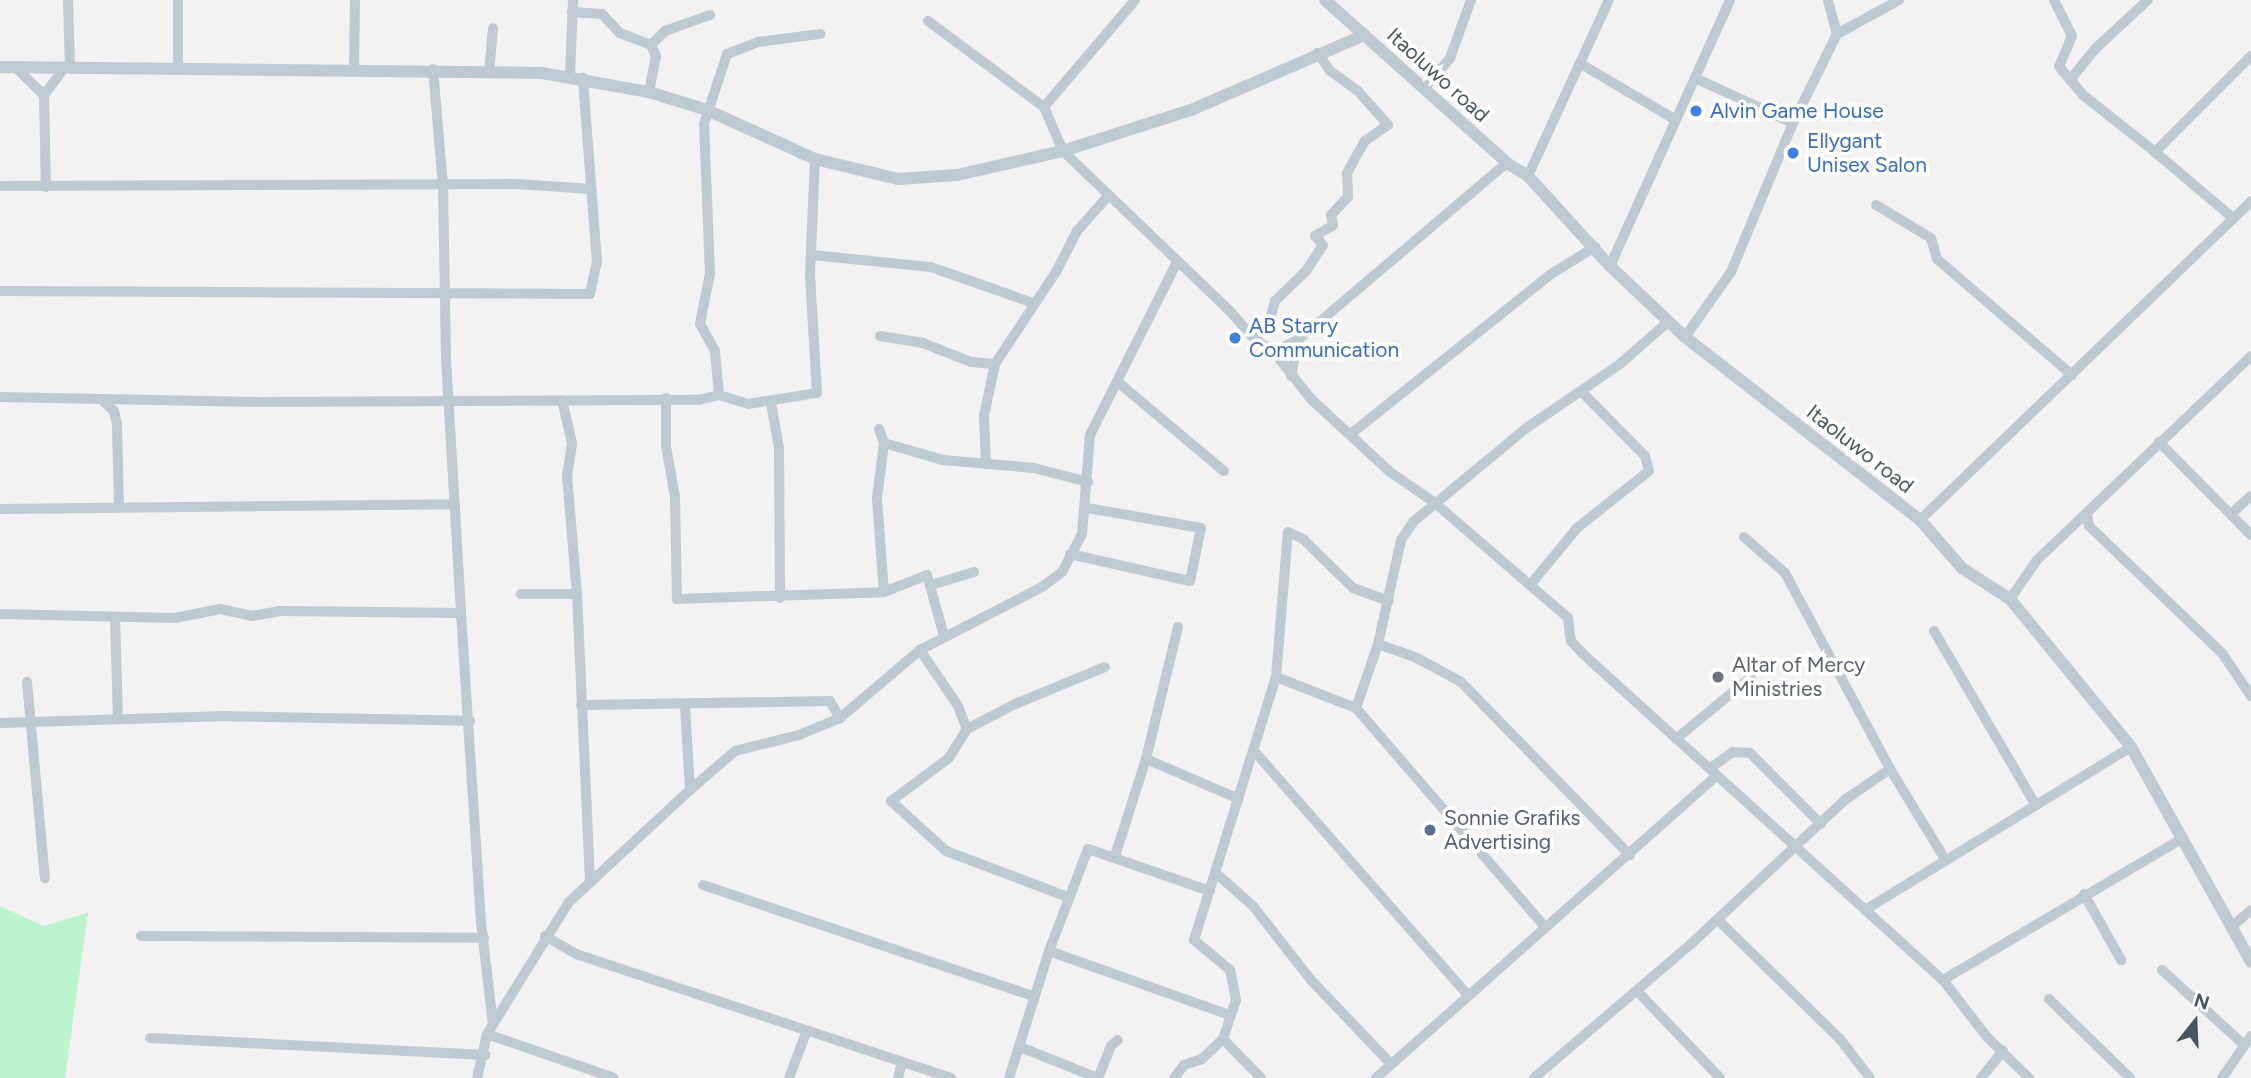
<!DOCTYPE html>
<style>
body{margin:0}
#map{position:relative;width:2251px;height:1078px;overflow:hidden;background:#f3f1f1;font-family:Figtree,sans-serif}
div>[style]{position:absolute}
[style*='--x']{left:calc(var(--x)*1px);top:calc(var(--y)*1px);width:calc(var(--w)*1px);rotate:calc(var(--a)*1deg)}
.green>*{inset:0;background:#bcf4cd}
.minor>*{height:10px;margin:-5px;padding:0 5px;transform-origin:5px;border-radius:5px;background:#bdcad2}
.tertiary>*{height:12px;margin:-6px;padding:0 6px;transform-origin:6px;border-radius:6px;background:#bdcad2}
.dots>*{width:19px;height:19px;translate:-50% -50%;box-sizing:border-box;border:4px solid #fff;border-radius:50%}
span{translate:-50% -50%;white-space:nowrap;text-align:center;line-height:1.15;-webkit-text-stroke:7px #fff;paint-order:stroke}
.street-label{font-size:21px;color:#465661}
.shop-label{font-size:21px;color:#366cbe}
.left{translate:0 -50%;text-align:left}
.worship-label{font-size:21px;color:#5b616d}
.service-label{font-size:21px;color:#4e5e75}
.north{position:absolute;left:2160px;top:987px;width:70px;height:70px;-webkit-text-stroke:5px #fff;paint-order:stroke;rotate:18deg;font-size:19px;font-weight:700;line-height:28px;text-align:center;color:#465661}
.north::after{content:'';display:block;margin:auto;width:24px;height:32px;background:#465661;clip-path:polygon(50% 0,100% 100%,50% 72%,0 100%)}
</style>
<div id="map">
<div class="green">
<i style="clip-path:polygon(0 906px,43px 926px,88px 913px,65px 1078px,0 1078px)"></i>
</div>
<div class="minor">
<i style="--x:68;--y:0;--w:67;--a:88.3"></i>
<i style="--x:2054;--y:0;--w:40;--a:63.4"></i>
<i style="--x:2072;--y:36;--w:33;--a:113"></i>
<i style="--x:2059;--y:66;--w:5;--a:53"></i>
<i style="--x:2062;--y:70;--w:33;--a:50"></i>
<i style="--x:2083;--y:95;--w:92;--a:38.4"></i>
<i style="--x:572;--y:12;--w:30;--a:4"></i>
<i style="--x:602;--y:14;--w:26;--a:47"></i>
<i style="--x:620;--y:33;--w:33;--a:21"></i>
<i style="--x:651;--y:45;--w:12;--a:66"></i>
<i style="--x:656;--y:56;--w:37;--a:101"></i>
<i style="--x:928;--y:21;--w:144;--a:36.6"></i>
<i style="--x:1044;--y:107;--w:48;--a:66.6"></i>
<i style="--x:1063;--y:151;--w:231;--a:43.8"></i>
<i style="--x:1230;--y:311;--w:37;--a:49"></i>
<i style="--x:1254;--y:339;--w:24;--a:33"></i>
<i style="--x:1274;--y:352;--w:60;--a:51.8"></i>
<i style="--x:1311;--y:399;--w:108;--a:42.7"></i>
<i style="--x:1390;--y:472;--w:55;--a:34.6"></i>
<i style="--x:1435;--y:503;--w:176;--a:40.8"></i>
<i style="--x:1568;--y:618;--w:23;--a:83"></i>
<i style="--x:1571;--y:641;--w:16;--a:47"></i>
<i style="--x:1582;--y:653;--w:487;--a:42.2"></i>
<i style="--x:1943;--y:980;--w:72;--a:52.3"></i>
<i style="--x:1987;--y:1037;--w:59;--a:44.3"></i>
<i style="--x:1837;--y:34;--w:71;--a:-28.7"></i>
<i style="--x:651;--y:45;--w:20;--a:-45"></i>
<i style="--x:665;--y:31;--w:48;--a:-19.6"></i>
<i style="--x:1581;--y:64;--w:110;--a:30.5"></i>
<i style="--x:16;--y:68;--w:39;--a:44"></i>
<i style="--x:44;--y:95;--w:92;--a:88.8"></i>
<i style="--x:178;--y:68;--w:68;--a:-90"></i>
<i style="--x:354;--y:69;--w:69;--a:-89.2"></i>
<i style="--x:433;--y:69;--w:116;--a:85.1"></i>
<i style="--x:443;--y:185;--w:174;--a:89"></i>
<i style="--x:446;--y:359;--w:254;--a:86.6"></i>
<i style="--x:461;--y:613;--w:310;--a:86.3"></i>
<i style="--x:481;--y:922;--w:103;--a:83.3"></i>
<i style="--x:489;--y:73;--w:45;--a:-84.9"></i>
<i style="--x:570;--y:76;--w:76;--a:-87.7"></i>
<i style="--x:1695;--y:78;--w:108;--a:24.7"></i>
<i style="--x:2070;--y:80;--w:40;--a:-51"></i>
<i style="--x:2095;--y:49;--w:72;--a:-42.8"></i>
<i style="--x:1426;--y:86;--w:37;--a:-49"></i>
<i style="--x:1450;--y:58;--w:62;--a:-70.1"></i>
<i style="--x:44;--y:95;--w:35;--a:-53"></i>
<i style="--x:1044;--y:107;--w:140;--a:-49.6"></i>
<i style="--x:1528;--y:176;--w:194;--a:-65.3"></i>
<i style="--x:0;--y:186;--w:517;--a:-0.22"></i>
<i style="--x:517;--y:184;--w:74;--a:3.9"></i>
<i style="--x:1876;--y:205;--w:64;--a:31"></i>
<i style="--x:1931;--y:238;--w:22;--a:74"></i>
<i style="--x:1937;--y:259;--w:178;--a:40.7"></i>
<i style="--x:2233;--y:218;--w:102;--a:-139.8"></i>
<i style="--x:2155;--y:152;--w:136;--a:-45"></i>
<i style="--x:812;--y:255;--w:120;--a:5.8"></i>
<i style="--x:931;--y:267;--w:108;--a:19.4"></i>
<i style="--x:1610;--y:266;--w:292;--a:-65.7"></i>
<i style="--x:0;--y:291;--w:590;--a:0.29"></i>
<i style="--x:590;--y:294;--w:33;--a:-78"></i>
<i style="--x:597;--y:262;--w:185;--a:-94.4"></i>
<i style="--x:880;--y:336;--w:44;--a:9.2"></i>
<i style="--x:923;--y:343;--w:52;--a:21.6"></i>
<i style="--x:971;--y:362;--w:24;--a:5"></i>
<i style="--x:1685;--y:337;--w:80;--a:-54.7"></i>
<i style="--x:1731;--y:272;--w:161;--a:-67.4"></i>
<i style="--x:1793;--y:123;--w:99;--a:-63.7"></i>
<i style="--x:1837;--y:34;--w:35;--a:-105"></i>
<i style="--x:1254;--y:339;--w:26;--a:-51"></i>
<i style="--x:1270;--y:319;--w:19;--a:-74"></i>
<i style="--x:1275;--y:301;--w:43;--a:-44.1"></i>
<i style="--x:1306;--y:271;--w:31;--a:-57"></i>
<i style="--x:1323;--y:245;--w:12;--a:-132"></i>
<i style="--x:1315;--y:236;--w:21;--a:-31"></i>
<i style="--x:1333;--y:225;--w:10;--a:-101"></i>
<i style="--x:1331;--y:215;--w:25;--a:-47"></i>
<i style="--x:1348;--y:197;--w:24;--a:-92"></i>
<i style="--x:1347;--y:173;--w:37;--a:-61"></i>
<i style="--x:1365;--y:141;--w:28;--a:-35"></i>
<i style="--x:1388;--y:125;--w:45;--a:-131.4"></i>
<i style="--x:1358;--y:91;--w:34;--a:-144"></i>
<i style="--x:1330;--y:71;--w:22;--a:-124"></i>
<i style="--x:1274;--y:352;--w:27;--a:-27"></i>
<i style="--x:1298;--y:340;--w:274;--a:-40.3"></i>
<i style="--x:1291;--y:376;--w:37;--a:-79"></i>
<i style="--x:1119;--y:383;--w:137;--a:40"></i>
<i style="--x:719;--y:395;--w:44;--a:-95.2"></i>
<i style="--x:715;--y:351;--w:31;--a:-119"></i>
<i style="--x:700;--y:324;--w:52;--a:-78.9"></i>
<i style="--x:710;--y:273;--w:149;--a:-92.3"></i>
<i style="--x:704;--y:124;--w:74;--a:-71.8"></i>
<i style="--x:727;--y:54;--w:33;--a:-21"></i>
<i style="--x:758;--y:42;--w:63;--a:-7.4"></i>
<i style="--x:0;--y:397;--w:264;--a:1.1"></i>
<i style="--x:264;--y:402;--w:435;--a:-0.3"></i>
<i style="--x:699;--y:400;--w:21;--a:-14"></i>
<i style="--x:719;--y:395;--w:30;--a:17"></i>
<i style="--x:748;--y:404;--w:70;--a:-9.1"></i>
<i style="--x:817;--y:393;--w:119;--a:-93.4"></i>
<i style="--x:810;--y:274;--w:115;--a:-87.5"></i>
<i style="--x:666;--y:398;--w:48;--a:90"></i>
<i style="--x:666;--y:446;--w:52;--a:80"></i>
<i style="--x:675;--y:497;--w:102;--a:88.9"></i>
<i style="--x:677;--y:599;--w:207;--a:-1.9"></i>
<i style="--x:884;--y:592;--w:46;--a:-21.6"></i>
<i style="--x:927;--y:575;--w:63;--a:74.4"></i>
<i style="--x:104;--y:402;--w:13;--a:42"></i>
<i style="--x:114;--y:411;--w:13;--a:77"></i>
<i style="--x:117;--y:424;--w:83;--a:88.6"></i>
<i style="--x:771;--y:403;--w:46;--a:79.9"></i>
<i style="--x:779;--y:448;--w:150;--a:89.6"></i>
<i style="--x:879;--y:429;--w:15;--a:70"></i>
<i style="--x:884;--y:443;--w:61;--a:16.1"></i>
<i style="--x:943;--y:460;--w:91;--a:5"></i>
<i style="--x:1034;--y:468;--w:56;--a:14.5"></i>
<i style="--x:1352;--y:433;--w:255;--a:-38.6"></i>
<i style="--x:1551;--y:274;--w:52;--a:-31.5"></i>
<i style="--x:2159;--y:442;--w:131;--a:45.3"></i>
<i style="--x:986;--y:464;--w:48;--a:-92.4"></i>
<i style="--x:984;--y:416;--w:53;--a:-78.1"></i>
<i style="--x:995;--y:364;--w:110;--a:-56.5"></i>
<i style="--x:1056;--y:272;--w:46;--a:-62.9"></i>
<i style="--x:1077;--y:231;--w:48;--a:-48.4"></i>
<i style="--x:0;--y:509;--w:455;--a:-0.6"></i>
<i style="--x:2232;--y:513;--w:25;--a:-42"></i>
<i style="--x:2087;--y:514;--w:12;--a:81"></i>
<i style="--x:2089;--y:526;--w:184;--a:43.7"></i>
<i style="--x:2222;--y:653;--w:52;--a:56"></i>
<i style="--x:1920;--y:520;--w:460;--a:-43.9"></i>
<i style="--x:1744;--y:537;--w:55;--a:41.3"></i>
<i style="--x:1785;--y:573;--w:222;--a:61.8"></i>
<i style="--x:1890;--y:769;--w:105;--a:58.6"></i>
<i style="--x:1070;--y:554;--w:123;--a:12.7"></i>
<i style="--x:1190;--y:581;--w:54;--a:-78.3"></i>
<i style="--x:1201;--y:528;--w:116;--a:-170"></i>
<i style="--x:1531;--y:584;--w:72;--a:-50.6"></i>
<i style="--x:1577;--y:528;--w:92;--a:-38.4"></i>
<i style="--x:1649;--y:471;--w:16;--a:-105"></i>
<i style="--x:1645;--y:456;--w:91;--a:-134.6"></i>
<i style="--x:931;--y:585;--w:45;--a:-16.8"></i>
<i style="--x:884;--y:592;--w:94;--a:-94.3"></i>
<i style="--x:877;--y:498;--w:55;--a:-82.7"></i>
<i style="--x:521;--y:594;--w:56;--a:0"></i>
<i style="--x:577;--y:594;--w:118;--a:-94.8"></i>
<i style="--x:567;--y:476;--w:33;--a:-81"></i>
<i style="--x:572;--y:443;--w:44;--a:-103.1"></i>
<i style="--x:577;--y:594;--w:286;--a:87.4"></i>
<i style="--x:2010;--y:599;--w:47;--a:-55.3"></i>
<i style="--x:2037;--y:560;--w:296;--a:-43.6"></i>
<i style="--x:0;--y:614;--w:175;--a:1.3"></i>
<i style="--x:175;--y:618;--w:46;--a:-11.3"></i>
<i style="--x:220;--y:609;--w:33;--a:12"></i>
<i style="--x:252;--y:616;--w:29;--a:-10"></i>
<i style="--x:281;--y:611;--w:180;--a:0.6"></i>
<i style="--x:115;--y:617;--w:102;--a:88.3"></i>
<i style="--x:1934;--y:631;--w:200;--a:59.7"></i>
<i style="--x:1378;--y:644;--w:41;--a:19.7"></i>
<i style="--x:1417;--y:658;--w:50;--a:28.6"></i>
<i style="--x:1461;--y:682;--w:242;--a:45.7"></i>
<i style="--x:920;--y:650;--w:68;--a:55.8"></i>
<i style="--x:958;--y:706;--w:25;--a:69"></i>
<i style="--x:967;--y:729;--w:34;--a:122"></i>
<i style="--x:949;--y:758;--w:72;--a:143.4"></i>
<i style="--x:891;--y:801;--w:74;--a:42.3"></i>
<i style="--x:946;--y:851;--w:130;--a:20.7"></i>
<i style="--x:1276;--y:677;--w:86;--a:21.2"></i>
<i style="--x:1356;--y:708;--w:289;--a:49.2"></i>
<i style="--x:27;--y:682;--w:197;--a:84.8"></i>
<i style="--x:581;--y:705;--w:249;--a:-0.9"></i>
<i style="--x:830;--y:701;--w:20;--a:60"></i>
<i style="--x:685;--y:706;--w:84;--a:86.6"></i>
<i style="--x:1356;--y:708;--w:68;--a:-71"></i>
<i style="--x:1378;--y:644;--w:107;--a:-77.5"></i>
<i style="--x:1401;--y:540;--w:22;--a:-56"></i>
<i style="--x:1413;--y:522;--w:146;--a:-39.7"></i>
<i style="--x:1525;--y:429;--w:115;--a:-34.4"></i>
<i style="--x:1620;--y:364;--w:64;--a:-41.2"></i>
<i style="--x:0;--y:723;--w:218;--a:-1.8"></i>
<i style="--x:218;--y:716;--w:252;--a:1.1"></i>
<i style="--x:967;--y:729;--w:54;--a:-27.5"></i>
<i style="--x:1015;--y:704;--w:97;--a:-22.3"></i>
<i style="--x:1676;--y:739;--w:97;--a:-39.6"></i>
<i style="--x:1255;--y:752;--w:322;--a:48.8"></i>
<i style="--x:1146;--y:759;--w:101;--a:23.3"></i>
<i style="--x:1712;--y:767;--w:26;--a:-36"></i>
<i style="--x:1733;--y:752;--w:17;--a:3"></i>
<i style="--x:1750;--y:753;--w:100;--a:45"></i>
<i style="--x:1115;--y:856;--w:102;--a:-72.3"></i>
<i style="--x:1146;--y:759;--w:136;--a:-76.4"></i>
<i style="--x:1217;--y:874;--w:48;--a:41.6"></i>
<i style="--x:1253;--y:906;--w:94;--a:51.9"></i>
<i style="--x:1311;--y:980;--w:115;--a:46.4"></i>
<i style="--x:703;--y:885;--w:348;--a:18.6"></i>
<i style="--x:2084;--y:894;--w:76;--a:60.7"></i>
<i style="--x:1865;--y:910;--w:312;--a:-31.5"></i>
<i style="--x:1718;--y:920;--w:170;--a:44.3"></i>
<i style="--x:1840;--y:1039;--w:49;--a:52.4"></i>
<i style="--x:2231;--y:927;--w:26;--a:-40"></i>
<i style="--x:141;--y:936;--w:343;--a:0.3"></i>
<i style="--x:545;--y:936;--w:36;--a:30"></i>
<i style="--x:576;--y:954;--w:395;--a:18.3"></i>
<i style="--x:1049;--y:951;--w:192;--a:19.5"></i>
<i style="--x:2162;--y:970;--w:111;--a:42.4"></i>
<i style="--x:1943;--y:980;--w:279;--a:-30.6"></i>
<i style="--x:1637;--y:991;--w:120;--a:46.3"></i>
<i style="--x:2049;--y:999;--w:113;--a:44.3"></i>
<i style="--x:487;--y:1034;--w:134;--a:19.1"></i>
<i style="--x:150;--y:1038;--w:336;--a:2.9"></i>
<i style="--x:1223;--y:1039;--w:54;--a:45.7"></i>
<i style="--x:1020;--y:1047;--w:84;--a:21.7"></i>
<i style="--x:477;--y:1078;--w:45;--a:-77.2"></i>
<i style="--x:487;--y:1034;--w:155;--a:-58.2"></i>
<i style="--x:569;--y:902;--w:165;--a:-42.8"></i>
<i style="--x:690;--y:790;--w:60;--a:-40.9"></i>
<i style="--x:735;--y:751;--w:66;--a:-14"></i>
<i style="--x:799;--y:735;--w:44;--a:-22.5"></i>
<i style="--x:840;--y:718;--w:105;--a:-40.4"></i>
<i style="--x:920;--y:650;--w:137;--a:-27.3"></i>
<i style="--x:1042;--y:587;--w:25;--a:-37"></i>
<i style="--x:1062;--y:572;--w:43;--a:-62.2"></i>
<i style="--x:1082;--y:534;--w:99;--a:-85.4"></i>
<i style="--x:1090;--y:435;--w:194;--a:-63.3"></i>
<i style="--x:789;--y:1078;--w:48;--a:-69.3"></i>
<i style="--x:898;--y:1078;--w:16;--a:-76"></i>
<i style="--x:1009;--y:1078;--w:133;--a:-72.5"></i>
<i style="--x:1049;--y:951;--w:109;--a:-69.1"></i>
<i style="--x:1088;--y:849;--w:129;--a:19"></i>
<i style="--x:1098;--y:1078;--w:35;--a:-68"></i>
<i style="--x:1111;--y:1046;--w:9;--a:-41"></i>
<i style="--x:1174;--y:1078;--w:16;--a:-52"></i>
<i style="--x:1184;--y:1065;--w:19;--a:-18"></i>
<i style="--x:1202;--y:1059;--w:29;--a:-44"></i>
<i style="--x:1223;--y:1039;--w:41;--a:-71.6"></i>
<i style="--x:1236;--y:1000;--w:31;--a:-101"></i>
<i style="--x:1230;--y:970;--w:47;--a:-140.2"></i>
<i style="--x:1194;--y:940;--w:275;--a:-72.7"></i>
<i style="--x:1276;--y:677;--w:145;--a:-85.3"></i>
<i style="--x:1288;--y:532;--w:17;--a:25"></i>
<i style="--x:1303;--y:539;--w:70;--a:44.4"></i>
<i style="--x:1353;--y:588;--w:38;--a:20"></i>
<i style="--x:1376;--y:1078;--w:455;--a:-41.6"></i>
<i style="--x:1534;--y:1078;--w:206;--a:-40.5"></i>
<i style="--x:1691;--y:944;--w:212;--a:-43.1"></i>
<i style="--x:1846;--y:799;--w:53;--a:-34.3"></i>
<i style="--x:1981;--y:1078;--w:35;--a:-51"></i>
<i style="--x:2222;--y:1078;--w:51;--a:-55.4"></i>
</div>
<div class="tertiary">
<i style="--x:1325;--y:0;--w:244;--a:41.8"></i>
<i style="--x:1507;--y:163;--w:25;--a:32"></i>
<i style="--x:1528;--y:176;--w:122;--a:47.7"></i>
<i style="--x:1610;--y:266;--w:103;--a:43.4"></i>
<i style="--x:1685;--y:337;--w:298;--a:37.9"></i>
<i style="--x:1920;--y:520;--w:64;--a:48.8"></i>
<i style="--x:1962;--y:568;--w:57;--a:32.9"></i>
<i style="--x:2010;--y:599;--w:191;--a:50.7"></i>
<i style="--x:2131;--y:747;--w:246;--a:60.8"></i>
<i style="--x:0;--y:67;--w:542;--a:0.63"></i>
<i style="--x:542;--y:73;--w:109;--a:10.1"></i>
<i style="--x:649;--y:92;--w:61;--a:17.2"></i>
<i style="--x:707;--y:110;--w:119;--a:24.4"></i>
<i style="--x:815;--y:159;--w:85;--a:13.5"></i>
<i style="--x:898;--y:179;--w:59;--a:-3.9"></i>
<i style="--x:957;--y:175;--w:109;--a:-12.8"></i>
<i style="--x:1063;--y:151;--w:134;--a:-17.8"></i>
<i style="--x:1191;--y:110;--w:189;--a:-23.4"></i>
</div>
<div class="dots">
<i style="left:1696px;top:111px;background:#3f7fe0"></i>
<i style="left:1793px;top:153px;background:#3f7fe0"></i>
<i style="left:1235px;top:338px;background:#3f7fe0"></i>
<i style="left:1718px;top:677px;background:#6b7280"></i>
<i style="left:1430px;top:830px;background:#5c6f8a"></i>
</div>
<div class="street-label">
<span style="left:1438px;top:75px;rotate:42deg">Itaoluwo road</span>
<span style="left:1860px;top:449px;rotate:38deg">Itaoluwo road</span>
</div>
<div class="shop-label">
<span class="left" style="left:1710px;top:111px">Alvin Game House</span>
<span class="left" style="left:1807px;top:153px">Ellygant<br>Unisex Salon</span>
<span class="left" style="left:1249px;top:338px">AB Starry<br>Communication</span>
</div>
<div class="worship-label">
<span class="left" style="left:1732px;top:677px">Altar of Mercy<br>Ministries</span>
</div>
<div class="service-label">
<span class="left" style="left:1444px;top:830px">Sonnie Grafiks<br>Advertising</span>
</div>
<div class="north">N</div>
</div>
